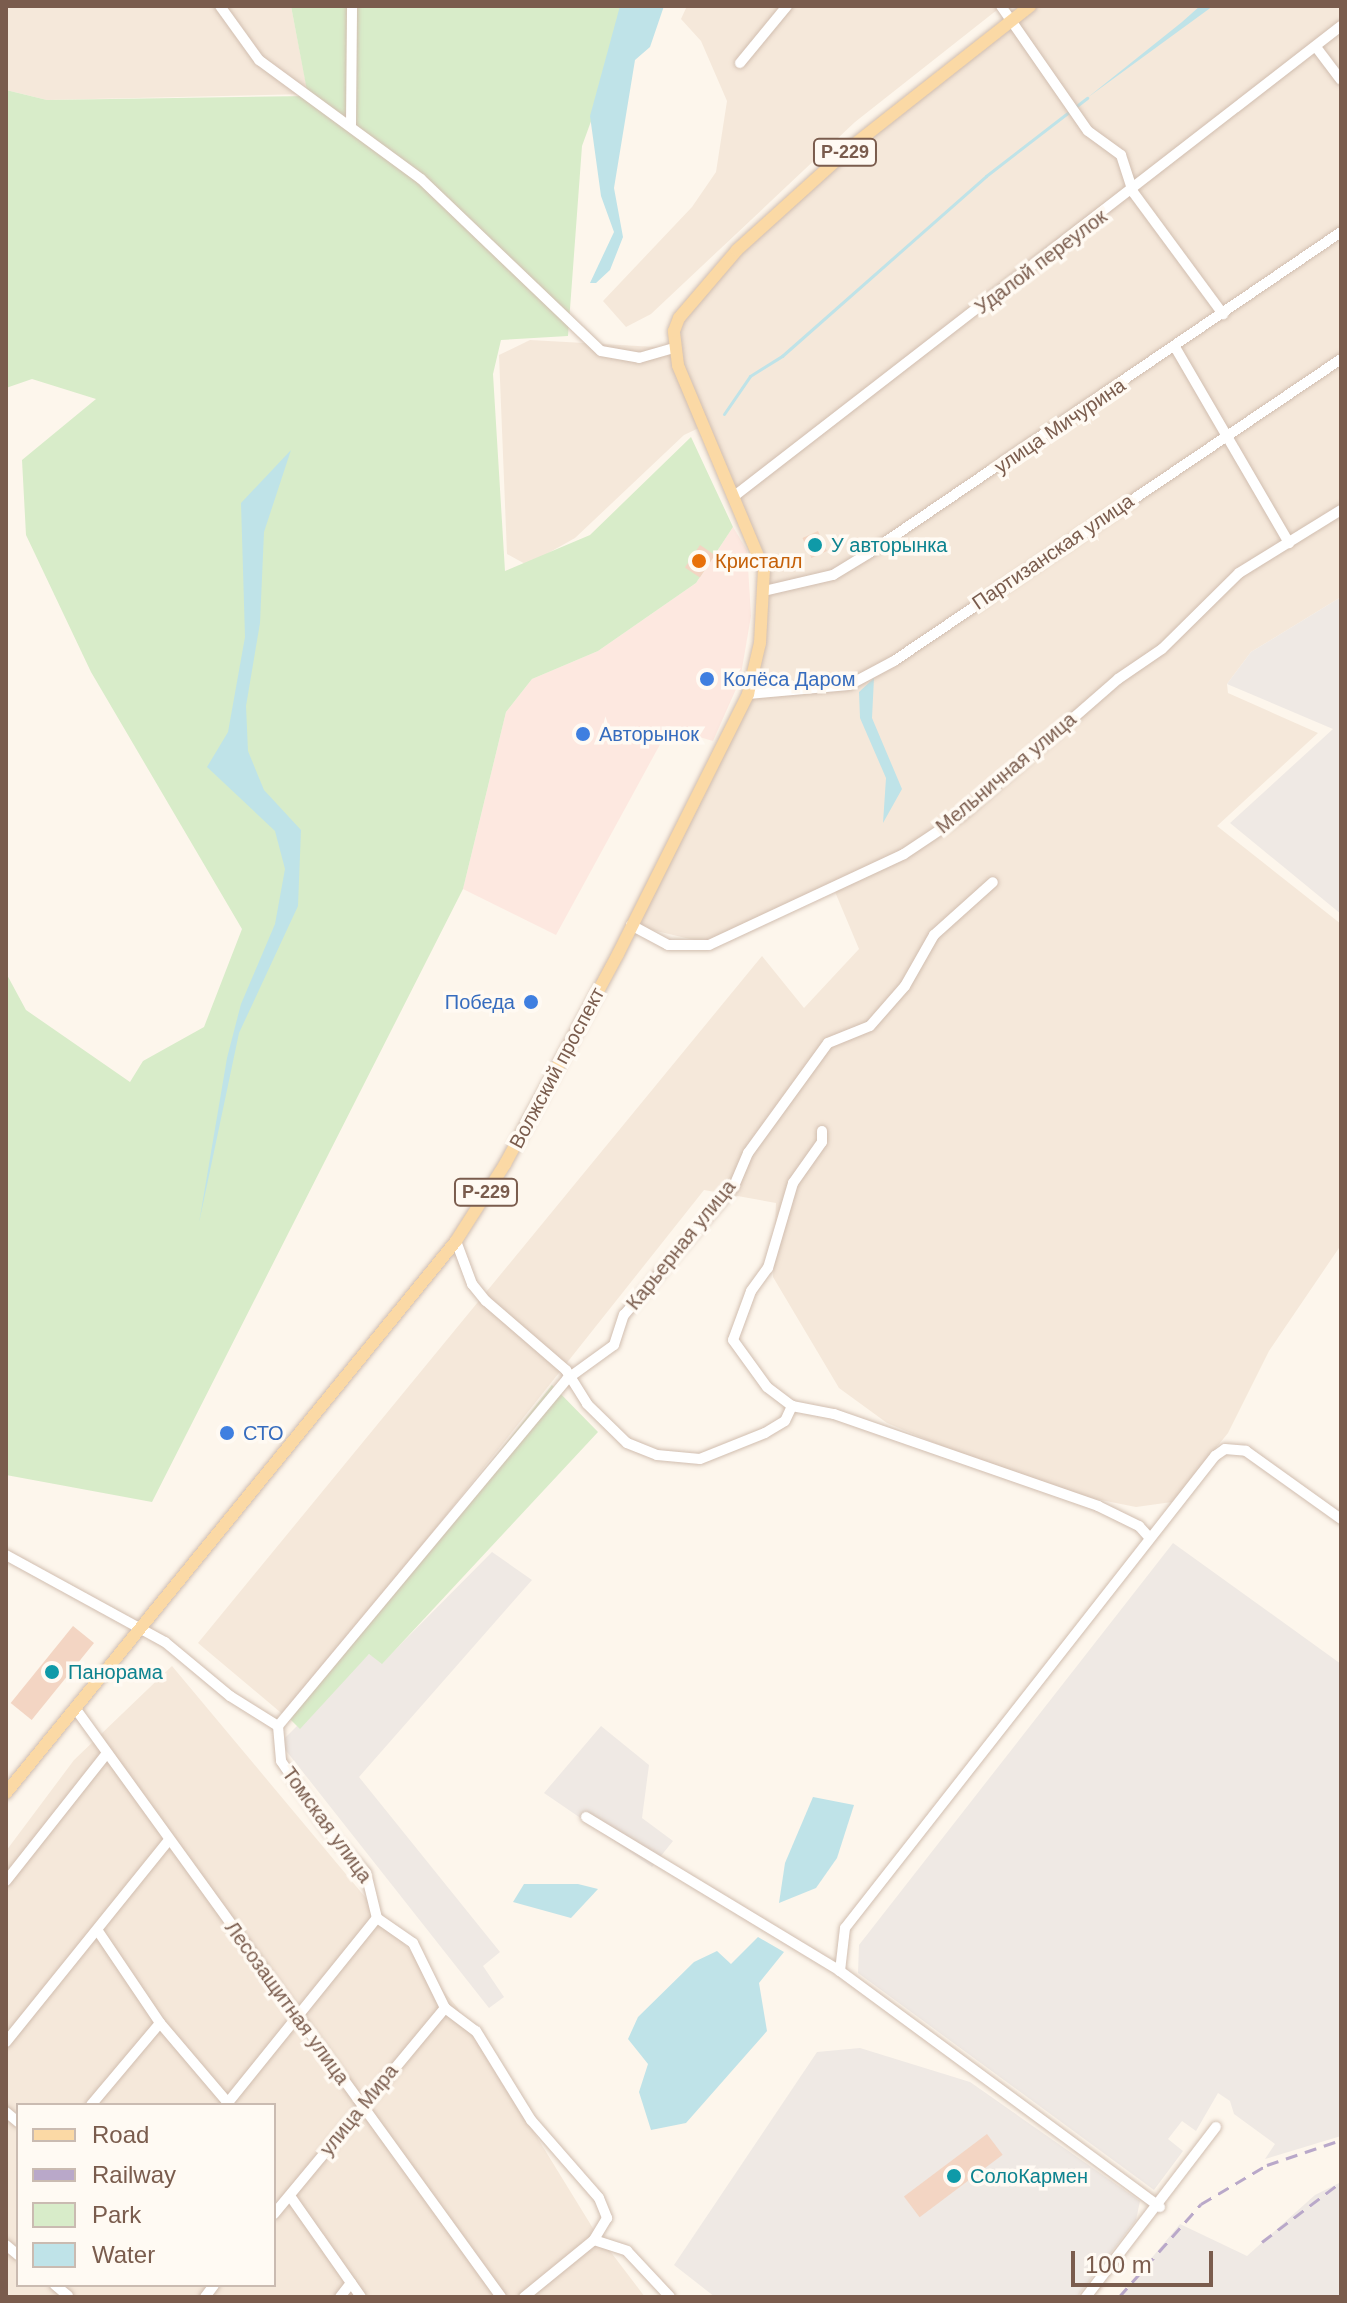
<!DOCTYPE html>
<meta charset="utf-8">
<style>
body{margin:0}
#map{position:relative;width:1347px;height:2303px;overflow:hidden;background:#fdf6ec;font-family:Arial,sans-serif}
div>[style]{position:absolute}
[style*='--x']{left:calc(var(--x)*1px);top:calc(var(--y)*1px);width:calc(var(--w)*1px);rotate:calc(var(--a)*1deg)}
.residential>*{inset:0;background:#f5e8da}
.commercial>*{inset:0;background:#fde8e0}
.industrial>*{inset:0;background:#efe9e4}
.green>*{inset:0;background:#d8ecc9}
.water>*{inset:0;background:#bfe3e8}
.stream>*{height:3px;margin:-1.5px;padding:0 1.5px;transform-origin:1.5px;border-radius:1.5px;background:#bfe3e8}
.building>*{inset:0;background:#f3d5c3;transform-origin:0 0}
.roads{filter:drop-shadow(0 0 2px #d1beb0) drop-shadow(0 0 2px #d1beb0)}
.minor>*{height:10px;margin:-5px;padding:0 5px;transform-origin:5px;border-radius:5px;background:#fff}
.major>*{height:12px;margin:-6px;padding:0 6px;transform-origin:6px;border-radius:6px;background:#fbd9a5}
.rail>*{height:3px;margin-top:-1.5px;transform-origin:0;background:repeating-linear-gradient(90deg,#b9a8c9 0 12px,transparent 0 20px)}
.dots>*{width:22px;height:22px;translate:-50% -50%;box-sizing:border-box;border:4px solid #fffaf3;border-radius:50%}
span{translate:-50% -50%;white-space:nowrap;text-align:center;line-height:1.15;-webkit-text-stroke:7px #fffaf3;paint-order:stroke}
.shield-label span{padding:2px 6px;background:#fffaf3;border:2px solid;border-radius:6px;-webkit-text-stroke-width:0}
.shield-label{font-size:18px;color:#7a5c4d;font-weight:700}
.street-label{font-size:20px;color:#7a5c4d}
.culture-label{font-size:20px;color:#0d838f}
.left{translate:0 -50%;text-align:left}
.food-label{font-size:20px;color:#c56008}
.shop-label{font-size:20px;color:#366cbe}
.right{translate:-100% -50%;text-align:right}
.frame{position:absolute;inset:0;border:8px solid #7a5c4d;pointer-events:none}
.legend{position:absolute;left:16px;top:2103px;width:260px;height:184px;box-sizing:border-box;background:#fffaf3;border:2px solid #cabbb1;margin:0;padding:10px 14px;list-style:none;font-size:24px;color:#7a5c4d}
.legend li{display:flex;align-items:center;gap:16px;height:40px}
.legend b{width:40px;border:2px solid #cabbb1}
.scale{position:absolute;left:1071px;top:2251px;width:142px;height:36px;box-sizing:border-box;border:4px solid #7a5c4d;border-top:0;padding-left:10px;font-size:24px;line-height:28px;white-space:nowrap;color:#7a5c4d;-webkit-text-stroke:6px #fffaf3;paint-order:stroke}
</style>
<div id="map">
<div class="residential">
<i style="clip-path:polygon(6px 6px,291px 6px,308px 94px,47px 100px,6px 90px)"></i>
<i style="clip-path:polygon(687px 6px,1002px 6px,855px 122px,651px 314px,626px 327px,603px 301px,692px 207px,716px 172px,727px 101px,701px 41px,681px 19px)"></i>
<i style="clip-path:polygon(1030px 6px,1341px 6px,1341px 597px,1251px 652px,1227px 684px,1228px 693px,1318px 733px,1217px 826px,1341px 924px,1341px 1245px,1269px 1351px,1228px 1433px,1172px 1502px,1136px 1507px,1061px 1492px,954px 1451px,887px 1423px,839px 1388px,773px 1277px,776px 1203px,704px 1190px,286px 1717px,198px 1643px,762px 956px,804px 1008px,859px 949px,833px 887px,711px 944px,631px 925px,748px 694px,764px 570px,705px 425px,684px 435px,575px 538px,527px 565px,507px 554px,499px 355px,530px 340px,674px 348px,690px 301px,851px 147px)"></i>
<i style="clip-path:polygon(evenodd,172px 1666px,457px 2007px,594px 2230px,645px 2297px,6px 2297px,6px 1851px,74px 1760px,172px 1666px,18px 2105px,274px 2105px,274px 2285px,18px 2285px,18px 2105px)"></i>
</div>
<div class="commercial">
<i style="clip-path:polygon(733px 527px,747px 550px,751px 616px,740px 680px,713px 741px,669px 728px,556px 935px,463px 889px,506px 712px,532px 679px,598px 651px,696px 583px)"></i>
</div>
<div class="industrial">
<i style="clip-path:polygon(1341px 597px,1341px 914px,1230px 823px,1333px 729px,1227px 684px,1251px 652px)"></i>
<i style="clip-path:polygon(1173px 1543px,1341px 1664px,1341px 2136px,1265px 2159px,1275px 2144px,1234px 2114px,1230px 2101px,1218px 2093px,1196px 2131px,1182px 2121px,1168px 2139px,1183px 2151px,1154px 2190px,858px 1973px,859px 1945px)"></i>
<i style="clip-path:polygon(492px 1552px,532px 1580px,359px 1777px,500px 1952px,483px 1966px,504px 1997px,489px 2008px,280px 1743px,369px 1654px,382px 1663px)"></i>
<i style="clip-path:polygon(601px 1726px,649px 1765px,642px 1818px,673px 1841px,652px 1867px,544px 1793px)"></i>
<i style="clip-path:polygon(860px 2048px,970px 2082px,1140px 2201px,1136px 2220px,1077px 2297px,715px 2297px,674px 2265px,817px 2052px)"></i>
<i style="clip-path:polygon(1341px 2182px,1341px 2297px,1119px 2297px,1180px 2224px,1247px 2256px,1315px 2195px)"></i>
</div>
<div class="green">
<i style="clip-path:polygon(291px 6px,633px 6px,582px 146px,568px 336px,501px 340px,493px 374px,505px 571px,590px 535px,691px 437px,733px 527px,696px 583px,598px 651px,532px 679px,506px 712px,463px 889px,152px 1502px,6px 1475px,6px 973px,26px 1010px,130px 1082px,143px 1061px,204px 1027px,242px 929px,91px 672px,26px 535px,22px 460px,96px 399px,32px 379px,6px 388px,6px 90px,47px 100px,308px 96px)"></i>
<i style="clip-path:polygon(552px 1385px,598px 1432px,382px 1664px,369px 1654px,300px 1729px,289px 1718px)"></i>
</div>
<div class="water">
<i style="clip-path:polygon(620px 6px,664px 6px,650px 47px,635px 60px,614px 188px,623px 237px,610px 270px,596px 283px,590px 283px,614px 232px,601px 196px,590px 116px)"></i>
<i style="clip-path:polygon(1200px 6px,1213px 6px,1087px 98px,1182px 22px)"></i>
<i style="clip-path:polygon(291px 450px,264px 532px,260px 623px,246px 706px,248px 751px,264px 790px,301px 830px,298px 906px,239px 1033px,199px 1223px,227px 1058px,241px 1004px,275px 924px,285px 869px,275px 831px,207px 767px,228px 732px,245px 637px,241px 503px)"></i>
<i style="clip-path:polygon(874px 678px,872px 718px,902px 789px,883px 823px,886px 778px,860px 718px,859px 692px)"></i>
<i style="clip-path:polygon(813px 1797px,854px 1805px,837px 1858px,816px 1888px,779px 1903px,785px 1863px)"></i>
<i style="clip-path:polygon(524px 1884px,578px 1884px,598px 1889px,571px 1918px,513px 1902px)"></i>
<i style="clip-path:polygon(758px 1937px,784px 1952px,759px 1983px,767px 2031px,686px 2123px,651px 2130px,639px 2092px,648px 2064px,628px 2039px,638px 2017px,694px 1962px,717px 1951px,731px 1964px)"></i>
</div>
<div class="stream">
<i style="--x:724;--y:414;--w:46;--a:-55.6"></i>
<i style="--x:750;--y:376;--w:38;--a:-32"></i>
<i style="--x:782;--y:356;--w:272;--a:-41.4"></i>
<i style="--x:986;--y:176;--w:128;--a:-37.7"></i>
</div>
<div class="building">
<i style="left:818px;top:531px;width:22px;height:17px;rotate:66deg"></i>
<i style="left:700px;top:545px;width:18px;height:27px;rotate:34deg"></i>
<i style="left:73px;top:1626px;width:27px;height:99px;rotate:39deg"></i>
<i style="left:987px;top:2134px;width:26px;height:104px;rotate:53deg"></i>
</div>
<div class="roads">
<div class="minor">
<i style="--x:220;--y:6;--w:67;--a:54.2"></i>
<i style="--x:259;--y:60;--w:201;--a:36.3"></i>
<i style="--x:421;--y:179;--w:249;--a:43.7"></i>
<i style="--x:601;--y:351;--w:39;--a:10"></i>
<i style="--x:639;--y:358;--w:37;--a:-16"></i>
<i style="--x:1001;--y:6;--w:152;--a:55.2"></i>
<i style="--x:1088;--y:131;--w:41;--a:36"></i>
<i style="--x:1121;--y:155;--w:39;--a:72"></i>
<i style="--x:1133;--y:192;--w:152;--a:53.6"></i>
<i style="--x:1316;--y:47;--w:41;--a:52.9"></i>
<i style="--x:740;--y:63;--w:74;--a:-50.5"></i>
<i style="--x:351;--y:125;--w:119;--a:-89.5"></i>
<i style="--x:1175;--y:347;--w:227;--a:59.8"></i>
<i style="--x:737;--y:494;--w:764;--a:-37.77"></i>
<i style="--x:764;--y:591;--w:71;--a:-13.1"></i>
<i style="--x:833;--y:575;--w:42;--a:-31.4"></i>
<i style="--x:869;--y:553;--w:571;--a:-34.22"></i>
<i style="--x:748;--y:694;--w:101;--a:-5.1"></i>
<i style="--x:849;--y:685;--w:51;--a:-28.1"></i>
<i style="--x:894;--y:661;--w:539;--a:-34.04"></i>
<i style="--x:631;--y:925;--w:42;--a:28.4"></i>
<i style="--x:668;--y:945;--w:41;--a:0"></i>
<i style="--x:709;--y:945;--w:215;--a:-25"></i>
<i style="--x:904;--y:854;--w:69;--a:-33.7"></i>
<i style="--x:961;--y:816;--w:208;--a:-41.1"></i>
<i style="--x:1118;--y:679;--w:53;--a:-34.3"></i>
<i style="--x:1162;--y:649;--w:108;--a:-44.6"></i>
<i style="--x:1239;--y:573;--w:120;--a:-31.7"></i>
<i style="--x:456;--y:1241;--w:46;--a:69.6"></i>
<i style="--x:472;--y:1284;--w:22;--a:51"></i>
<i style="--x:486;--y:1301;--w:106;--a:40.8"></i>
<i style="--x:566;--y:1370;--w:40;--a:58"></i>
<i style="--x:587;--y:1404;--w:56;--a:44.3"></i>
<i style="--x:627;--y:1443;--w:32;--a:22"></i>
<i style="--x:657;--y:1455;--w:43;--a:5.3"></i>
<i style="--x:700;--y:1459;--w:70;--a:-21.8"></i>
<i style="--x:765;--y:1433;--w:23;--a:-31"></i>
<i style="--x:785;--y:1421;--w:17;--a:-65"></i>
<i style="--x:792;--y:1406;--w:43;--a:10.8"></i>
<i style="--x:834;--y:1414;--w:280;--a:19.2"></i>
<i style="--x:1098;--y:1506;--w:46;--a:26"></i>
<i style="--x:1139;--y:1526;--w:15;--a:48"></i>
<i style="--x:792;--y:1406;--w:31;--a:-143"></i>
<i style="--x:767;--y:1387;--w:58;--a:-125.9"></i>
<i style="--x:733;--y:1340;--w:52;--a:-69.8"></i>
<i style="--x:751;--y:1291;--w:29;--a:-54"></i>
<i style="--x:768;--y:1268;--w:89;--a:-73.6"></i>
<i style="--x:793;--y:1183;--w:50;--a:-54.7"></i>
<i style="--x:822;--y:1142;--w:11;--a:-90"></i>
<i style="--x:6;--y:1555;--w:181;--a:28.7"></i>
<i style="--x:165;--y:1642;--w:85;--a:39.7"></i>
<i style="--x:230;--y:1696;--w:57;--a:32"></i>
<i style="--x:278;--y:1726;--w:35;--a:85"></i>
<i style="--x:281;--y:1761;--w:86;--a:55.9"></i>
<i style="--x:329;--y:1832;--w:55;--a:47.9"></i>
<i style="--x:366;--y:1873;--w:46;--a:76.3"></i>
<i style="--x:377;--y:1918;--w:44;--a:34.8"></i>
<i style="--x:413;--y:1943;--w:72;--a:63.8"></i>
<i style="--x:445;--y:2008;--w:39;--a:37"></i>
<i style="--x:476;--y:2031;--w:105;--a:58.3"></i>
<i style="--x:531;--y:2120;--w:103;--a:48.9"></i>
<i style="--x:599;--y:2198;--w:22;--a:68"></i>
<i style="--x:607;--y:2218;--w:26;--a:121"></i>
<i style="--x:594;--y:2240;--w:35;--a:18"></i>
<i style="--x:627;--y:2251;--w:63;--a:46.9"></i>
<i style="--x:75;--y:1708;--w:727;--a:54.12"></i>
<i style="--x:278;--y:1726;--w:452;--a:-50.2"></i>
<i style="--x:567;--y:1379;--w:58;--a:-35.9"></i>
<i style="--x:614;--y:1345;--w:32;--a:-72"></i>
<i style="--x:624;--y:1315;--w:170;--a:-49.5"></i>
<i style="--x:734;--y:1186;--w:36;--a:-67"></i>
<i style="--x:748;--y:1153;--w:136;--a:-54"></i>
<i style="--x:828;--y:1043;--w:45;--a:-22"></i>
<i style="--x:870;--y:1026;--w:53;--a:-48.8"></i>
<i style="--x:905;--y:986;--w:59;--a:-60.4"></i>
<i style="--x:934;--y:935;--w:79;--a:-41.9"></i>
<i style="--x:586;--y:1817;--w:297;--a:31.2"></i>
<i style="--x:6;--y:1881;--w:163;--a:-51.7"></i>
<i style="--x:98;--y:1931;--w:111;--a:56"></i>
<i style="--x:160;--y:2023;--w:105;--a:49.6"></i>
<i style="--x:6;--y:2042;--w:258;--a:-51.1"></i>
<i style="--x:91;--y:2105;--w:107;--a:-49.9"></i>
<i style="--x:226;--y:2105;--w:240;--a:-51.1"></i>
<i style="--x:6;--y:2112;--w:16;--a:40"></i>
<i style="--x:290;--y:2196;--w:123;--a:54.9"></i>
<i style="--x:1160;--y:2207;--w:398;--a:-143.6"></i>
<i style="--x:840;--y:1971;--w:43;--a:-83.4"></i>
<i style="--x:845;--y:1928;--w:600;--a:-51.91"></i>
<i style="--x:1215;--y:1456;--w:12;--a:-35"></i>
<i style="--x:1225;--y:1449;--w:21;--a:5"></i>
<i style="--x:1246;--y:1451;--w:117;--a:35.6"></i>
<i style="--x:274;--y:2214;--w:268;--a:-50.3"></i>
<i style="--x:6;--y:2245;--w:16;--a:40"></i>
<i style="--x:55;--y:2285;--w:17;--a:40"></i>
<i style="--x:205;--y:2297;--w:15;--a:-53"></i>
<i style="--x:340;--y:2297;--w:18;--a:-52"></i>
<i style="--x:524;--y:2297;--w:90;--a:-39.2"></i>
<i style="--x:1086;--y:2297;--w:214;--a:-52.6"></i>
</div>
<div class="major">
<i style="--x:6;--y:1793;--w:712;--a:-50.81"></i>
<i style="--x:456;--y:1241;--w:91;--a:-57.5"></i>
<i style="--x:505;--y:1164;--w:238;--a:-61.7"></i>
<i style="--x:618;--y:954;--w:291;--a:-63.4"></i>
<i style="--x:748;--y:694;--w:52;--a:-76.8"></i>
<i style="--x:760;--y:643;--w:73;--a:-86.9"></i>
<i style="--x:764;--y:570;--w:222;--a:-112.8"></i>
<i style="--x:678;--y:365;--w:34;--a:-97"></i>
<i style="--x:674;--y:331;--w:14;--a:-69"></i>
<i style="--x:679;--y:318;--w:89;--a:-49.5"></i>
<i style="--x:737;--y:250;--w:154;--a:-42.1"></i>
<i style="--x:851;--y:147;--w:228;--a:-38.2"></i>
</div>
</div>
<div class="rail">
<i style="--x:1262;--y:2242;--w:99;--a:-37.2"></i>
<i style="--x:1119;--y:2297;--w:124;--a:-48.6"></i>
<i style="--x:1201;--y:2204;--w:77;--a:-30.6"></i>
<i style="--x:1267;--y:2165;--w:78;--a:-18.7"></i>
</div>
<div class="dots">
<i style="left:815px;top:545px;background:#0f9aa8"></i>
<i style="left:699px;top:561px;background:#e8710a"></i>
<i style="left:707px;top:679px;background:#3f7fe0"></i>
<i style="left:583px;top:734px;background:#3f7fe0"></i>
<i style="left:531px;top:1002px;background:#3f7fe0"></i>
<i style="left:227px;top:1433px;background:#3f7fe0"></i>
<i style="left:52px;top:1672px;background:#0f9aa8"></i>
<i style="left:954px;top:2176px;background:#0f9aa8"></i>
</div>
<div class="shield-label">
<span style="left:845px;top:152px">Р-229</span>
<span style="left:486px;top:1192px">Р-229</span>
</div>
<div class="street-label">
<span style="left:1041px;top:262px;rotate:-37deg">Удалой переулок</span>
<span style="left:1060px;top:426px;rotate:-34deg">улица Мичурина</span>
<span style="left:1053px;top:552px;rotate:-34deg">Партизанская улица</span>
<span style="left:1006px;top:773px;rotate:-40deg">Мельничная улица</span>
<span style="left:557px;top:1068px;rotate:-62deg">Волжский проспект</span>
<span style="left:681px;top:1245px;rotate:-51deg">Карьерная улица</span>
<span style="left:327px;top:1825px;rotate:54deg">Томская улица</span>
<span style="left:287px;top:2003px;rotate:54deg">Лесозащитная улица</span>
<span style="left:359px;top:2110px;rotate:-51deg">улица Мира</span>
</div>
<div class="culture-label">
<span class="left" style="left:831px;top:545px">У авторынка</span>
<span class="left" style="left:68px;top:1672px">Панорама</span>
<span class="left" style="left:970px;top:2176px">СолоКармен</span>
</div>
<div class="food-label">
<span class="left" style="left:715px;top:561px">Кристалл</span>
</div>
<div class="shop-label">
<span class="left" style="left:723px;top:679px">Колёса Даром</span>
<span class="left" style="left:599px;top:734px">Авторынок</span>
<span class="right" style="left:515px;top:1002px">Победа</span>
<span class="left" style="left:243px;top:1433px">СТО</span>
</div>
<div class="frame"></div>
<ul class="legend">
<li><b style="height:10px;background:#fbd9a5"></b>Road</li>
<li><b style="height:10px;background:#b9a8c9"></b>Railway</li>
<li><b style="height:22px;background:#d8ecc9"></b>Park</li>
<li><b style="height:22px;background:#bfe3e8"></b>Water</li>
</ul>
<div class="scale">100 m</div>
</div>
